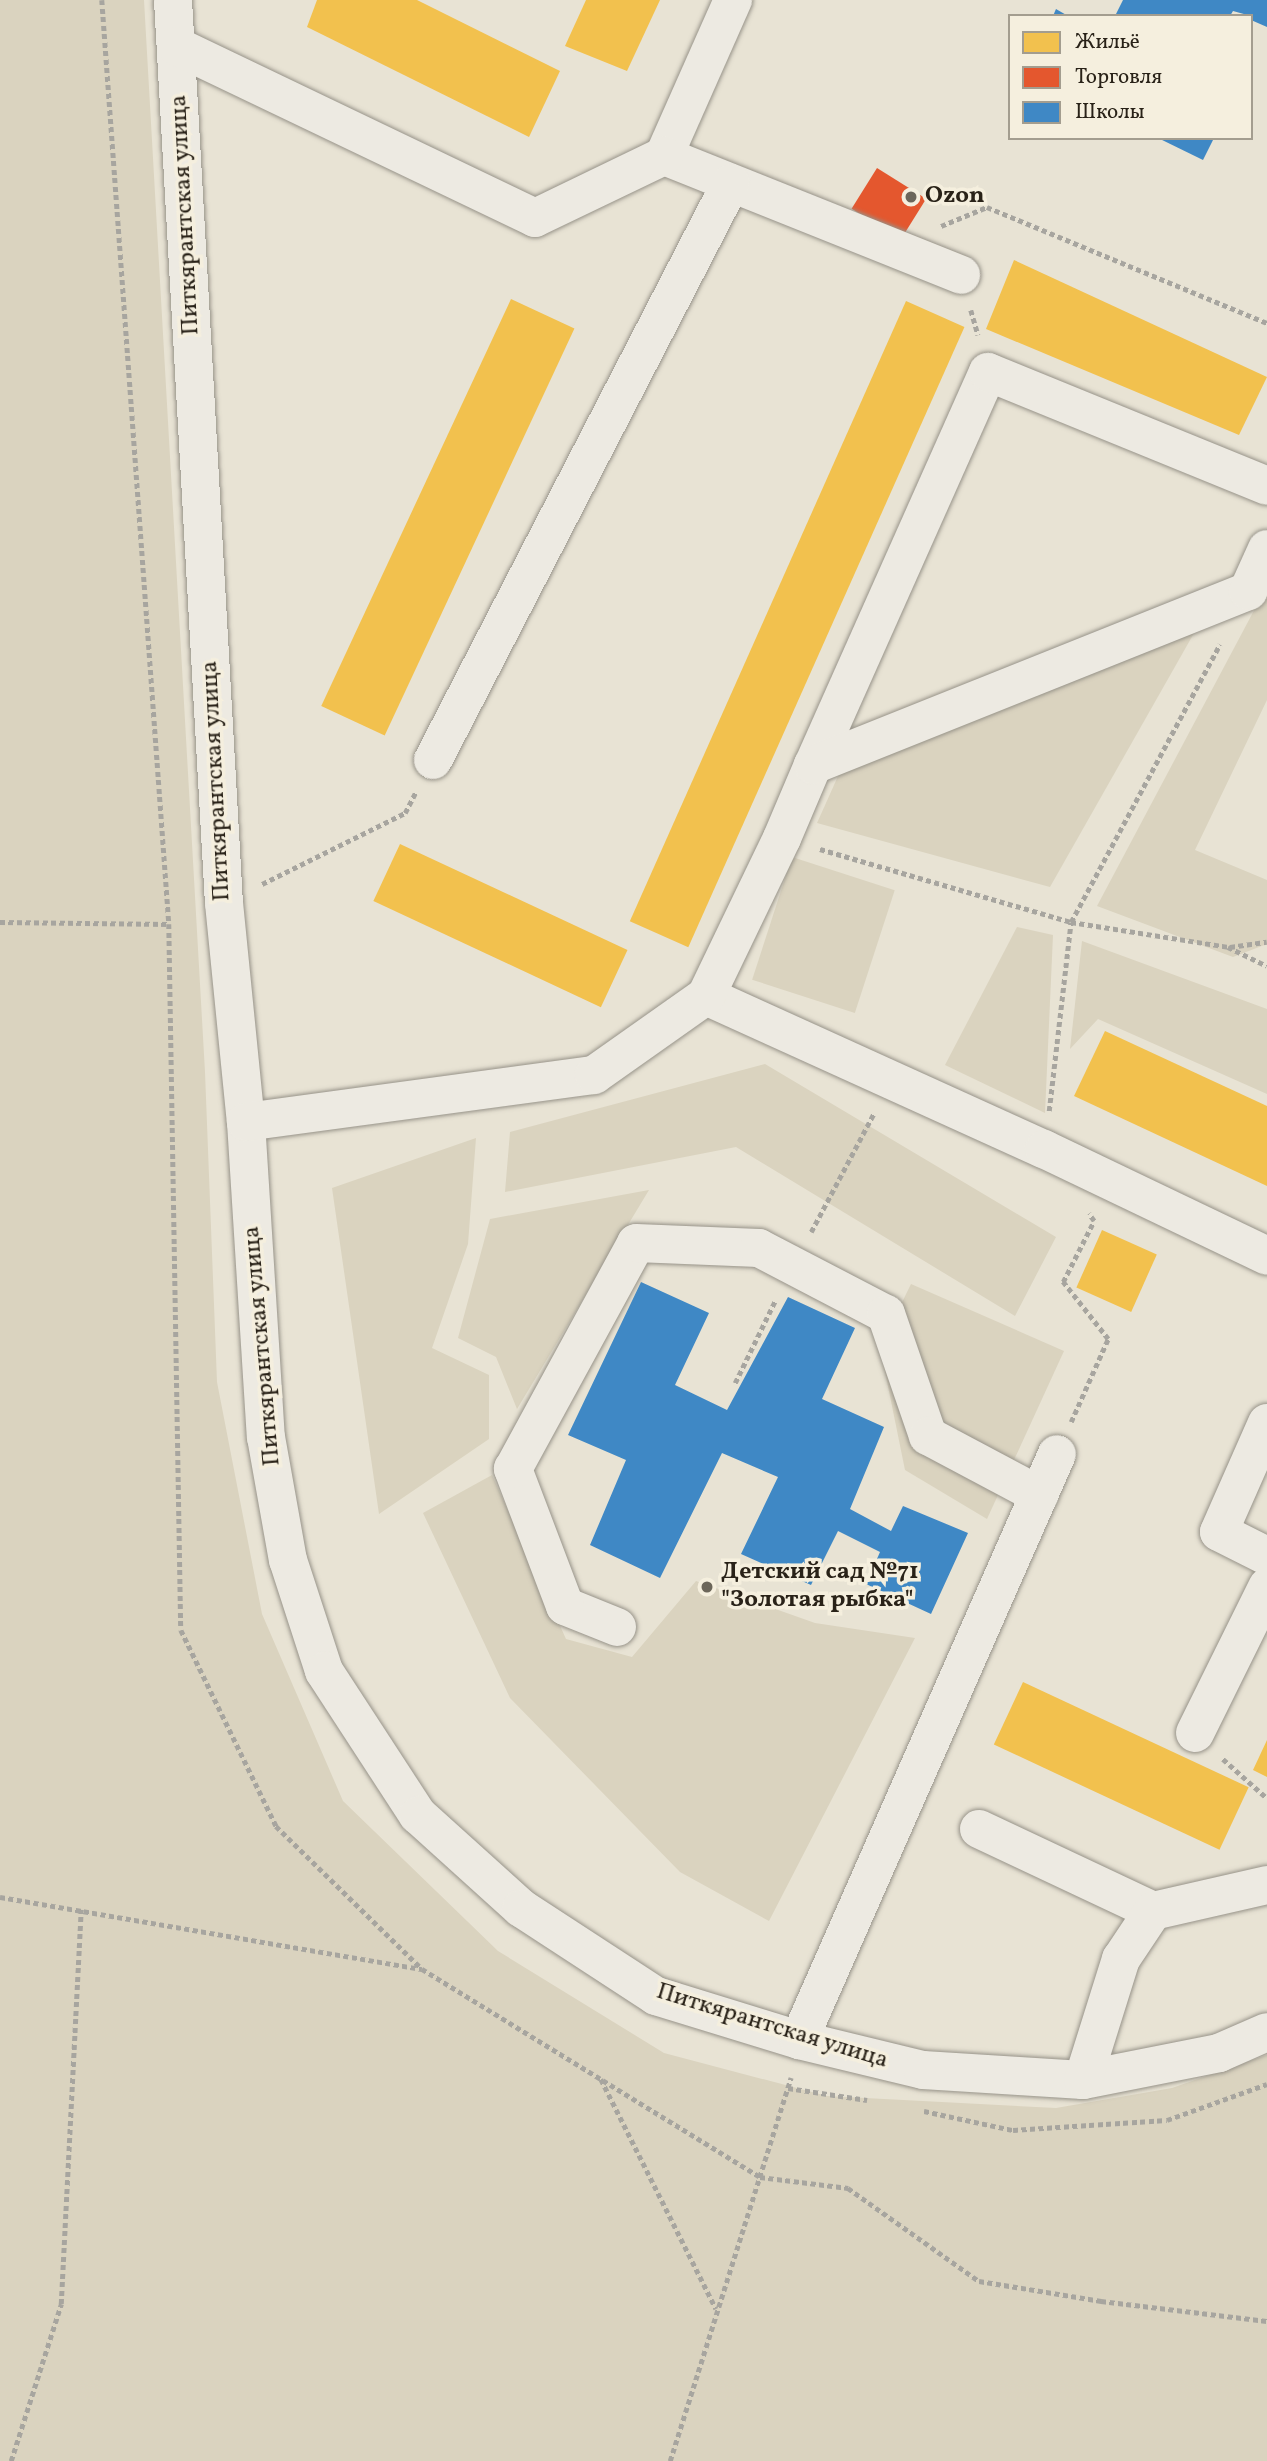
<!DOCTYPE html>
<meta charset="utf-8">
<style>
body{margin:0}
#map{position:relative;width:1267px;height:2461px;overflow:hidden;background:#e8e3d4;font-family:Vollkorn,serif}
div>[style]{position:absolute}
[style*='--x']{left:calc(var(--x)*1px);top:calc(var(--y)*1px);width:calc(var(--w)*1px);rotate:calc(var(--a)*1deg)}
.green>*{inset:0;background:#dad3bf;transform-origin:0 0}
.homes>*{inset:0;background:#f2c14e;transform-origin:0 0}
.shops>*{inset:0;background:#e4572e;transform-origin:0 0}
.schools>*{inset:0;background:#3f88c5}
.path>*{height:4.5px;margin-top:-2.25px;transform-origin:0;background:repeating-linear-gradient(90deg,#a7a59f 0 5px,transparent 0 8.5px)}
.roads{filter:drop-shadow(0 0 2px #979389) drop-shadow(0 0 2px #979389)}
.minor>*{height:38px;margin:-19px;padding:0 19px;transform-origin:19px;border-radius:19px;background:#edeae2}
.dots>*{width:19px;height:19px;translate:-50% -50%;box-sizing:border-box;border:4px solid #f5efde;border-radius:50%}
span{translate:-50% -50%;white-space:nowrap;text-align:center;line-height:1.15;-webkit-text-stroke:7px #f5efde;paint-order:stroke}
.poi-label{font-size:24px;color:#292218;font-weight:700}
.left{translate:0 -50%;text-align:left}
.street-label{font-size:24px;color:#292218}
.legend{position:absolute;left:1008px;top:14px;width:245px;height:126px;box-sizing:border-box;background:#f5efde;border:2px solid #a39d8f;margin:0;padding:9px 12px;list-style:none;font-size:21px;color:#292218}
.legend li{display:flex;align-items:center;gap:14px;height:35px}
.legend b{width:35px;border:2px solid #a39d8f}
</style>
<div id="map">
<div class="green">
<i style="clip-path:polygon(0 0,144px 0,205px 1072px,217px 1382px,262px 1614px,343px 1801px,498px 1951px,664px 2053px,827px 2096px,1056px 2108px,1172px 2088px,1267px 2055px,1267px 2461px,0 2461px)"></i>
<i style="clip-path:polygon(1267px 586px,1267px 700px,1195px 850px,1267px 880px,1267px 944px,1233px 957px,1097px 906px)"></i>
<i style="clip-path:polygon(1206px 612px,1050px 887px,817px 823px,847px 756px)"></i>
<i style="left:792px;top:857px;width:108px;height:129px;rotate:18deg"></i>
<i style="clip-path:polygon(1017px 927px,1053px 935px,1045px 1113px,945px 1065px)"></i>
<i style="clip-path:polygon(1082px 941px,1267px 1009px,1267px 1094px,1098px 1019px,1070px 1049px)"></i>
<i style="clip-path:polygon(765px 1064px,1056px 1237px,1015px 1316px,736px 1147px,505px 1192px,510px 1132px)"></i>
<i style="clip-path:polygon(476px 1138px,468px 1244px,432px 1348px,489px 1375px,489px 1439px,379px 1514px,332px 1188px)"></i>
<i style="clip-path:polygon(649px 1190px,517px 1409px,496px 1357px,458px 1338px,490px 1219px)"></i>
<i style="clip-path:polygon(911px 1284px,1064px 1351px,987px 1519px,905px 1470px,880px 1347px)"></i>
<i style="clip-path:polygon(492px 1475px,566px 1639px,632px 1657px,696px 1581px,815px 1623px,915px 1638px,769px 1921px,680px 1872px,510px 1698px,423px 1513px)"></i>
</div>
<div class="homes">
<i style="clip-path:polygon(317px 0,417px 0,560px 71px,529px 137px,307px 27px)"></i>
<i style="clip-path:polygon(586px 0,660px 0,627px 71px,565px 46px)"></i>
<i style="clip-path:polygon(1014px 260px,1267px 377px,1239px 435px,986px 329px)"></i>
<i style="left:511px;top:299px;width:70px;height:449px;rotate:25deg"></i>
<i style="left:906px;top:301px;width:64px;height:679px;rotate:24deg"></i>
<i style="left:400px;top:844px;width:251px;height:63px;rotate:25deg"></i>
<i style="clip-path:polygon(1105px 1031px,1267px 1106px,1267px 1186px,1074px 1096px)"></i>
<i style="left:1102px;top:1230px;width:60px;height:63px;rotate:24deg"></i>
<i style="left:1023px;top:1682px;width:249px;height:69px;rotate:25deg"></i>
<i style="clip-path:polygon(1267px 1740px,1267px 1777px,1253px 1770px)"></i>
</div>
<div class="shops">
<i style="left:877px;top:168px;width:58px;height:48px;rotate:32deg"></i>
</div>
<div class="schools">
<i style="clip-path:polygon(1123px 0,1267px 0,1267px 27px,1251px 20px,1251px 16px,1233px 11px,1230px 16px,1115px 16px)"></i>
<i style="clip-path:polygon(1056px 9px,1068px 16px,1053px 16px)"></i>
<i style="clip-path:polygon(1158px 138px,1214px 138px,1203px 160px)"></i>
<i style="clip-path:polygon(641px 1282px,709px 1313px,675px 1385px,727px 1410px,788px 1297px,855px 1328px,822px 1399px,884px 1427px,850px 1509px,891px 1531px,903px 1506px,968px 1533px,931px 1614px,866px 1584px,880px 1552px,838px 1531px,811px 1585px,741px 1554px,778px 1477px,722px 1453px,660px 1578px,590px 1545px,626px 1460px,568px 1435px)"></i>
</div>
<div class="path">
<i style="--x:102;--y:0;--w:926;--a:85.85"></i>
<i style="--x:169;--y:924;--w:706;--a:89.03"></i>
<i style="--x:181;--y:1630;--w:218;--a:64.1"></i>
<i style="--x:276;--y:1826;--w:204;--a:44.4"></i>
<i style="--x:422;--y:1969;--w:397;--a:31.6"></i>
<i style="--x:760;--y:2177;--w:89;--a:7.1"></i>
<i style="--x:848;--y:2188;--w:161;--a:35.4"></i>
<i style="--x:979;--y:2281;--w:124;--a:9.3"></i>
<i style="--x:1101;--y:2301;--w:167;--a:6.9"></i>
<i style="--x:941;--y:226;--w:50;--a:-22.4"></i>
<i style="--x:987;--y:207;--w:303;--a:22.5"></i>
<i style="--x:971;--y:310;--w:26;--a:74"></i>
<i style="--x:820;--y:849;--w:261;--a:16.2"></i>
<i style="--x:1071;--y:922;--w:159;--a:9"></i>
<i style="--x:1228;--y:947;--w:43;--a:26"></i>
<i style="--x:262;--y:884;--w:160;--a:-26.4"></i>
<i style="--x:405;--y:813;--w:25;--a:-63"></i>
<i style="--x:0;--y:922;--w:169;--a:0.7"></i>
<i style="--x:1230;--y:947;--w:37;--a:-8"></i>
<i style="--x:1049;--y:1111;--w:190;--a:-83.4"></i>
<i style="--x:1071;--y:922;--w:315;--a:-61.8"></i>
<i style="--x:811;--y:1232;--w:135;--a:-62.1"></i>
<i style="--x:735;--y:1383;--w:93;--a:-64"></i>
<i style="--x:1071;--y:1422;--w:91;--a:-66"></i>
<i style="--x:1108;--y:1339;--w:73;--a:-128.3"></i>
<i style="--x:1063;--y:1282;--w:68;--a:-63.1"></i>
<i style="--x:1094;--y:1221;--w:9;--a:-126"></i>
<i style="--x:1223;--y:1759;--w:59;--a:41.6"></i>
<i style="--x:0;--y:1897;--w:428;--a:9.7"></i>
<i style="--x:601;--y:2079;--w:257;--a:63.4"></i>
<i style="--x:788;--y:2088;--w:80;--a:8.6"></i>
<i style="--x:924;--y:2111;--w:91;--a:12.1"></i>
<i style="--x:1013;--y:2130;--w:154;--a:-3.7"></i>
<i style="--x:1167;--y:2120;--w:106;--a:-19.8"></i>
<i style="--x:11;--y:2461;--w:165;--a:-72.3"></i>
<i style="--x:61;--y:2304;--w:395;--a:-87.1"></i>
<i style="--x:670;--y:2461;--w:402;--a:-72.5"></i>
</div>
<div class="roads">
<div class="minor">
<i style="--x:173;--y:0;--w:904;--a:86.77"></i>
<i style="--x:224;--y:903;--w:220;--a:84.3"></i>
<i style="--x:246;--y:1122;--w:316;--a:86.4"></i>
<i style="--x:266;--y:1437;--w:125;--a:79.9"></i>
<i style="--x:288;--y:1560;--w:117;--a:72"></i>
<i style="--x:324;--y:1671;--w:172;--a:56.9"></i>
<i style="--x:418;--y:1815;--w:139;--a:42.1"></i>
<i style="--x:521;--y:1908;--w:161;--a:33.1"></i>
<i style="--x:656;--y:1996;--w:150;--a:17.1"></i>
<i style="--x:799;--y:2040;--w:128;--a:13.6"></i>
<i style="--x:923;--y:2070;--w:160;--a:3.6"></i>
<i style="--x:1083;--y:2080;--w:139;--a:-11.2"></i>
<i style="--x:1219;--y:2053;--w:52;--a:-23.6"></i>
<i style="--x:733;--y:0;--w:171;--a:113.9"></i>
<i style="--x:664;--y:156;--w:320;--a:21.8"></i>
<i style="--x:176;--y:46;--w:398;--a:25.6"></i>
<i style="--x:535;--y:218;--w:143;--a:-25.7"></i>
<i style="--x:433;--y:760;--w:649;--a:-62.69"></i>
<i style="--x:813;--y:765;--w:430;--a:-66"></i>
<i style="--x:988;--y:372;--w:301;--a:22.2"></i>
<i style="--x:706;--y:996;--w:371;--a:24.4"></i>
<i style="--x:1044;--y:1149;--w:247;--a:25.6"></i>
<i style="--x:246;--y:1122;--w:351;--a:-7.7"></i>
<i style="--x:594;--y:1075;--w:137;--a:-35.2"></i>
<i style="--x:706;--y:996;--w:175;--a:-64.3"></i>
<i style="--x:782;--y:838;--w:79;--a:-67"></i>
<i style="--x:813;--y:765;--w:469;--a:-21.8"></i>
<i style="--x:1248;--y:591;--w:46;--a:-65.7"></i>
<i style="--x:1267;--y:1423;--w:119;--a:113.8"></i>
<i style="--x:1219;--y:1532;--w:54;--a:26.6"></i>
<i style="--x:617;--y:1627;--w:56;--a:-158"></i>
<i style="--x:565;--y:1606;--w:147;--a:-110.8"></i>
<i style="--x:513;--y:1469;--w:257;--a:-61.4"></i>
<i style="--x:636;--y:1243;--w:123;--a:2.3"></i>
<i style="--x:759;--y:1248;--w:143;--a:27.5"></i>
<i style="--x:886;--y:1314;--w:129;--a:71"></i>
<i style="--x:928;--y:1436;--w:126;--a:28"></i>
<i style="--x:1195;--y:1733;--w:163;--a:-63.7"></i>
<i style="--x:979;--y:1829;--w:192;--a:25.2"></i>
<i style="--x:1153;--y:1911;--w:117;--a:-12.8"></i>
<i style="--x:799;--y:2040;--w:640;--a:-66.24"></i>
<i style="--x:1083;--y:2080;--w:127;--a:-72.6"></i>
<i style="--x:1121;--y:1959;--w:58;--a:-56.3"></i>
</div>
</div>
<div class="dots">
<i style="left:911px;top:197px;background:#6c665a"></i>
<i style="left:707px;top:1587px;background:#6c665a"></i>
</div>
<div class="poi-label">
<span class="left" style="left:925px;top:197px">Ozon</span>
<span class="left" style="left:721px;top:1587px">Детский сад №71<br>"Золотая рыбка"</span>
</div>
<div class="street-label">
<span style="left:186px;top:215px;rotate:-93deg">Питкярантская улица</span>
<span style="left:217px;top:781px;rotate:-93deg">Питкярантская улица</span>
<span style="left:263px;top:1346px;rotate:-95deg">Питкярантская улица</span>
<span style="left:772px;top:2027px;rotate:17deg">Питкярантская улица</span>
</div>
<ul class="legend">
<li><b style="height:19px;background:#f2c14e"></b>Жильё</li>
<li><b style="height:19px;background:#e4572e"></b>Торговля</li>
<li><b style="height:19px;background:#3f88c5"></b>Школы</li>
</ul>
</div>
